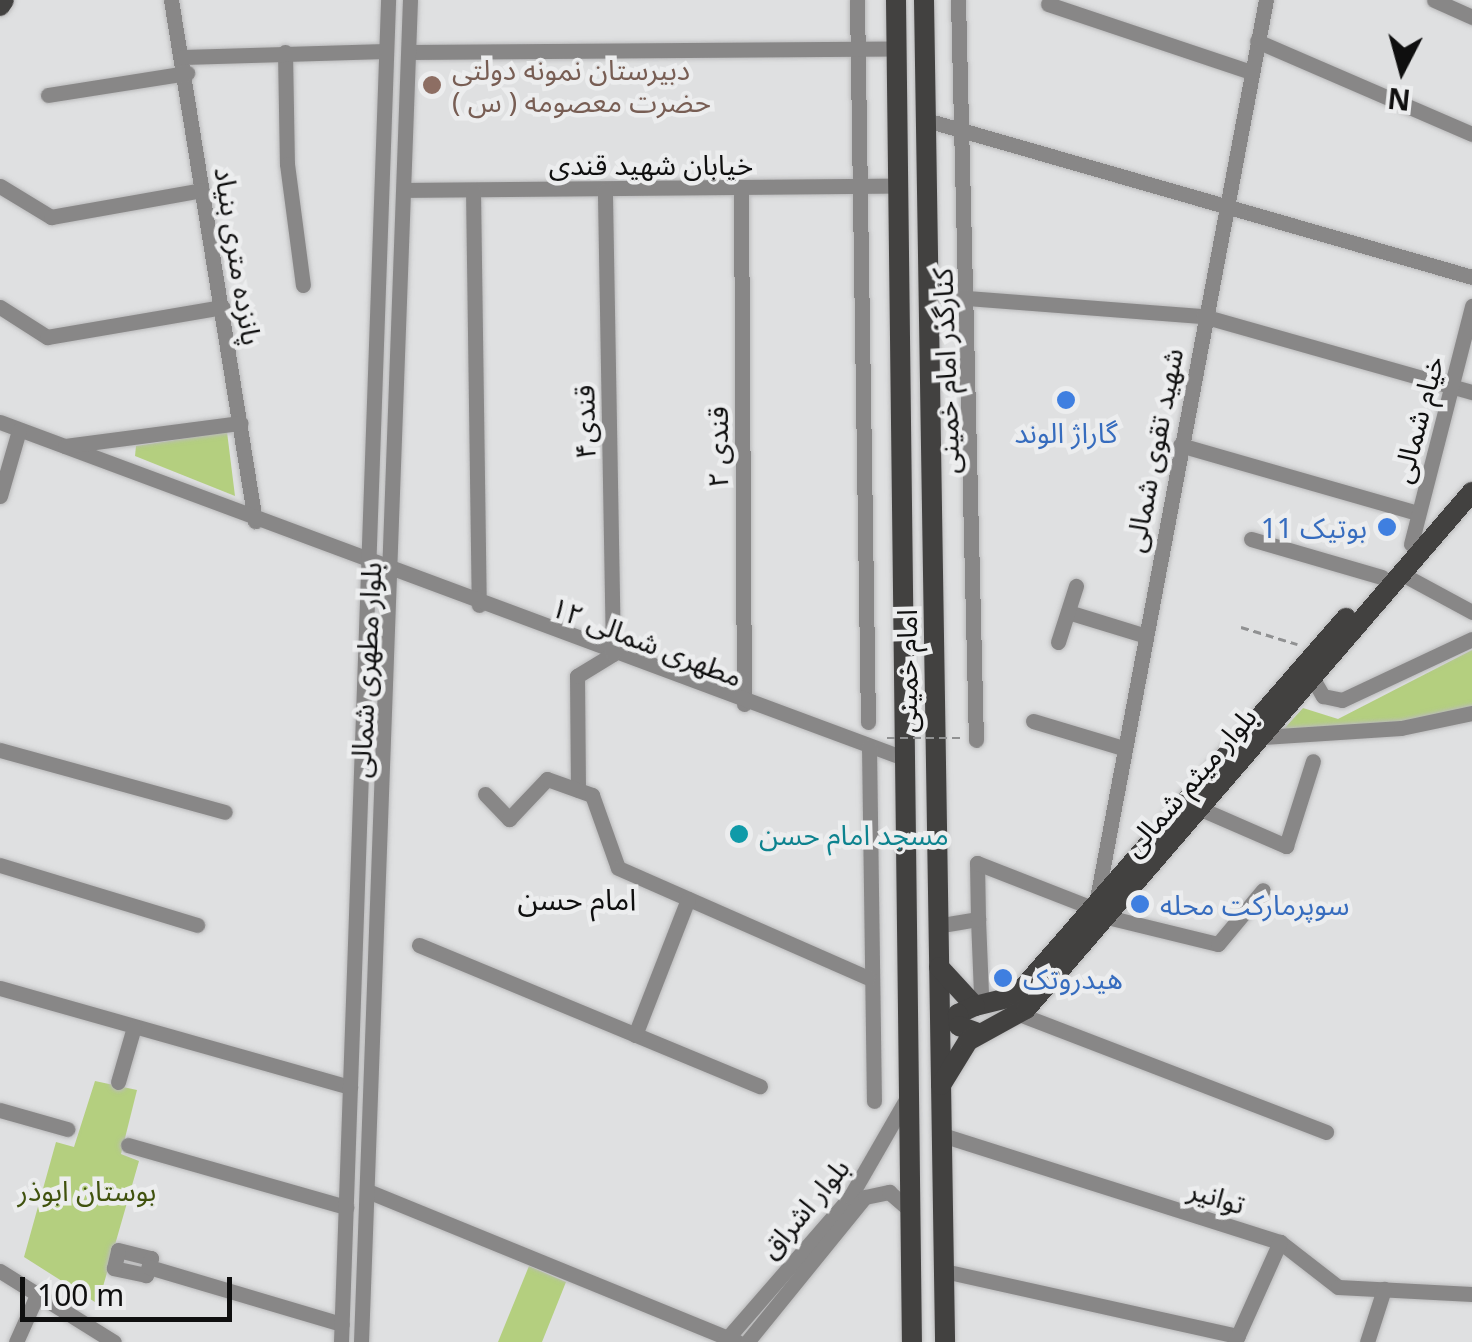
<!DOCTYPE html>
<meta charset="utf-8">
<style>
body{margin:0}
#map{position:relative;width:1472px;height:1342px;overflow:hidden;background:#dfe0e1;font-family:"Noto Sans","Noto Sans Arabic",sans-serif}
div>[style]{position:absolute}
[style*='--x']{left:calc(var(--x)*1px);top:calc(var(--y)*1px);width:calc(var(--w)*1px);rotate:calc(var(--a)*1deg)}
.green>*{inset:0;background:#b4cf7f}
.path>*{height:2.5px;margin-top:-1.25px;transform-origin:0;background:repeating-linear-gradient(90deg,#909192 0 8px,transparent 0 13px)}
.roads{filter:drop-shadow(0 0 2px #bababb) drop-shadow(0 0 2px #bababb)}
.minor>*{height:15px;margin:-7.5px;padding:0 7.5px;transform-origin:7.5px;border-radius:7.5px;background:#888787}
.major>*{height:20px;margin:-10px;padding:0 10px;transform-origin:10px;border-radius:10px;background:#424140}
.path-bridge>*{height:2.5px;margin-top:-1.25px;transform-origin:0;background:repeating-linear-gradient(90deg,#909192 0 8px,transparent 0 13px)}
.dots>*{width:28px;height:28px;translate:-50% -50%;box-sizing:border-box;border:5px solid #ecedee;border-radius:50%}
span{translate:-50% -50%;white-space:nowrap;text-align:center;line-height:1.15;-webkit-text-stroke:9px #ecedee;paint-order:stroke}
.education-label{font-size:28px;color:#785e54}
.left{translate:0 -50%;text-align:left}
.street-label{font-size:28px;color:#0f0f0f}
.shop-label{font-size:28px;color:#366cbe}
.right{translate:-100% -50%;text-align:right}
.culture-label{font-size:28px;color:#0d838f}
.park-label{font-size:28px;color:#40520e}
.neighbourhood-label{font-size:30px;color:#0f0f0f}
.north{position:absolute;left:1352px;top:20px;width:100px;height:100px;-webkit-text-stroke:8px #ecedee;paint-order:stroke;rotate:186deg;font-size:28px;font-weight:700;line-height:40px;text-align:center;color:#0f0f0f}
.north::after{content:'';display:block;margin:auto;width:35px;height:45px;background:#0f0f0f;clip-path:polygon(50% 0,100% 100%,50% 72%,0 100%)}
.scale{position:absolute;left:20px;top:1277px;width:212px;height:45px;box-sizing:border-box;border:5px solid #0f0f0f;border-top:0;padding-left:12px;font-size:30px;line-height:35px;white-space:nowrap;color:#0f0f0f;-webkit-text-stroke:8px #ecedee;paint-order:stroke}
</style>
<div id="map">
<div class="green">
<i style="clip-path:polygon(227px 432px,235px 496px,135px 456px,136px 446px)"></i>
<i style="clip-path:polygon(1472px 650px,1472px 708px,1412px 724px,1281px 732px,1303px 708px,1338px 719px)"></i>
<i style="clip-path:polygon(95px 1081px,137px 1090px,121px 1154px,139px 1161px,98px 1304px,24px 1257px,56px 1142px,74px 1147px)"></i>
<i style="clip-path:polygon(529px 1266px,566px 1282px,542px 1342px,498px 1342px)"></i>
</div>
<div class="path">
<i style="--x:1241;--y:627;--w:59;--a:16.9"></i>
</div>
<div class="roads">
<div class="minor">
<i style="--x:171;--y:0;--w:528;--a:80.84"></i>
<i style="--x:857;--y:0;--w:722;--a:89.13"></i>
<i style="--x:958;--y:0;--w:740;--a:88.61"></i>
<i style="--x:1434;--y:0;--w:42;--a:24.1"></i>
<i style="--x:1048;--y:4;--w:214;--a:18.5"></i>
<i style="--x:1257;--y:41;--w:234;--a:23.4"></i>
<i style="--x:285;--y:52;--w:112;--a:89"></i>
<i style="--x:287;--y:164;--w:122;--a:82.5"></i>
<i style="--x:409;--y:52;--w:487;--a:-0.4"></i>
<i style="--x:183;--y:57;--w:203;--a:-1.7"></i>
<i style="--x:48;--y:95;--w:141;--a:-9"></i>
<i style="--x:926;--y:120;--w:568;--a:16.04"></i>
<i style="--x:0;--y:186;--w:60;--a:31.3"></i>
<i style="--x:51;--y:217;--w:153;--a:-10.1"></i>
<i style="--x:741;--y:188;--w:516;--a:89.67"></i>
<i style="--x:404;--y:190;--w:494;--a:-0.5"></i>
<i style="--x:473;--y:190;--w:415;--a:89.2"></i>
<i style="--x:929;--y:295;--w:275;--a:4.4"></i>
<i style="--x:1203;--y:316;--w:280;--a:15.8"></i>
<i style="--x:0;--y:307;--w:56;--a:32.6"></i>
<i style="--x:47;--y:337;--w:178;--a:-9.7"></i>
<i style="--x:0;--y:422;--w:967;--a:20.4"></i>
<i style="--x:1180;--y:445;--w:247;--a:16"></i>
<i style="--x:65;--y:446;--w:177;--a:-7.5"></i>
<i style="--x:0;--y:496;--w:69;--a:-73.9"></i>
<i style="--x:1251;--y:539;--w:136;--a:16.2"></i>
<i style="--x:1411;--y:544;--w:246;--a:-75.6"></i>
<i style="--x:1400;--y:573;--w:82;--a:28.4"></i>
<i style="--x:1068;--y:612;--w:78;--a:17"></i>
<i style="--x:1058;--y:642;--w:59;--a:-72.2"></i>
<i style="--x:1313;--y:679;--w:20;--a:60"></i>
<i style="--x:1323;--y:696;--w:19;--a:12"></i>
<i style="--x:1342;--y:700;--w:144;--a:-25.1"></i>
<i style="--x:1033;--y:721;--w:94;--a:16.7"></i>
<i style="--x:1263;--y:737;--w:138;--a:-3.7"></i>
<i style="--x:1401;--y:728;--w:73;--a:-11.9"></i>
<i style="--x:869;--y:746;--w:355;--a:89.2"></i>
<i style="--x:0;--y:750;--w:233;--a:15.4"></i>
<i style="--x:578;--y:790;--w:114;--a:-90.5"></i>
<i style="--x:577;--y:676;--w:42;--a:-31.4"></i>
<i style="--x:613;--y:654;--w:464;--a:-91"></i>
<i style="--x:485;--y:794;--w:35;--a:46"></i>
<i style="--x:509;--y:819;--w:55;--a:-46.5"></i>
<i style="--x:547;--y:779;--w:48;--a:19.6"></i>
<i style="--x:592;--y:795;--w:77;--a:70.4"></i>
<i style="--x:618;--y:868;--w:273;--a:23.7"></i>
<i style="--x:1201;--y:809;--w:93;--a:23.5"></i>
<i style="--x:1286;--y:846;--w:89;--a:-72.4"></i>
<i style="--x:0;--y:865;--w:206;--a:16.9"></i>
<i style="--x:1107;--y:917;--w:114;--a:13.7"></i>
<i style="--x:1218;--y:944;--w:70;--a:-50.2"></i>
<i style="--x:978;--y:919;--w:74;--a:87.7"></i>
<i style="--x:936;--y:926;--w:43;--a:-9.5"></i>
<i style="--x:978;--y:919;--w:56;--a:-91"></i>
<i style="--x:977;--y:863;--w:127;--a:21.3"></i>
<i style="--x:1095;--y:909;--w:925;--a:-79.35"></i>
<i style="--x:419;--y:945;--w:369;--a:22.5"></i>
<i style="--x:0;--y:988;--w:364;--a:15.8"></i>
<i style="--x:1019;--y:1014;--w:329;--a:21"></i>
<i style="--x:635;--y:1035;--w:146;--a:-68.7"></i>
<i style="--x:118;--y:1082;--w:57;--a:-73.8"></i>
<i style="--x:0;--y:1110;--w:70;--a:15.8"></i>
<i style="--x:939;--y:1134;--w:358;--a:17.6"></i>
<i style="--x:1280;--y:1242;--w:73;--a:37.8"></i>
<i style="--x:1338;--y:1287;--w:134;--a:3"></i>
<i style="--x:128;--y:1145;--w:227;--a:15.9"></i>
<i style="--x:370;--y:1192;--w:397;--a:22.2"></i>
<i style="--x:118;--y:1250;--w:34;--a:14"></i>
<i style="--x:151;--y:1258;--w:18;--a:106"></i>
<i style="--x:146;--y:1275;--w:33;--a:-168"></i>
<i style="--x:114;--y:1268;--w:18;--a:-77"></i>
<i style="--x:149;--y:1267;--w:201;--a:16.5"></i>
<i style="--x:0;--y:1271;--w:134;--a:31.9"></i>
<i style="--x:944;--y:1271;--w:301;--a:12.5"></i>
<i style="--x:16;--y:1342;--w:51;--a:-65.9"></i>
<i style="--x:341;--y:1342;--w:1343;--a:-87.99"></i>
<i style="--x:361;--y:1342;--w:1343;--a:-87.91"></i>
<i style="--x:724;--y:1342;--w:192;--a:-49"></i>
<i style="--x:850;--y:1197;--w:116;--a:-60.1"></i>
<i style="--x:747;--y:1342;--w:187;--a:-50.9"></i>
<i style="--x:865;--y:1197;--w:25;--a:-12"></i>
<i style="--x:889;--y:1192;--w:28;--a:41"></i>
<i style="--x:1235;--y:1342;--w:110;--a:-65.8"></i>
<i style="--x:1367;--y:1342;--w:56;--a:-72.2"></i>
</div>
<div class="major">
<i style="--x:896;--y:0;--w:1342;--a:89.32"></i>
<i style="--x:924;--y:0;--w:1342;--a:89.1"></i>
<i style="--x:0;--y:6;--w:7;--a:-56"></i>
<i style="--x:939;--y:967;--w:53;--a:47.3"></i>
<i style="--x:975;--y:1006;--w:42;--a:-13.7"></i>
<i style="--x:1016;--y:996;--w:502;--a:-48.88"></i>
<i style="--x:975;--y:1006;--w:19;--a:155"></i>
<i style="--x:958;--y:1014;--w:12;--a:85"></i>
<i style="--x:959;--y:1026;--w:20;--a:20"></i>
<i style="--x:941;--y:1085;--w:52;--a:-58.5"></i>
<i style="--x:968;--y:1041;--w:66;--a:-28.9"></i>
<i style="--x:1026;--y:1009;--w:683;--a:-49.22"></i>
</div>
</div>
<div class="path-bridge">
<i style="--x:887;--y:738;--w:74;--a:0"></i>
</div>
<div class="dots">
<i style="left:432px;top:85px;background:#8d6e63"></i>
<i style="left:1066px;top:400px;background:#3f7fe0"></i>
<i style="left:1387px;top:527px;background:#3f7fe0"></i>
<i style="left:739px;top:834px;background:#0f9aa8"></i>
<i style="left:1140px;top:904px;background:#3f7fe0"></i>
<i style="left:1003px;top:978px;background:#3f7fe0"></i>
</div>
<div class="education-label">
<span class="left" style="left:452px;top:85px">دبیرستان نمونه دولتی<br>حضرت معصومه ( س )</span>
</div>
<div class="street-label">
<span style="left:651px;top:164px">خیابان شهید قندی</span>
<span style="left:239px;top:256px;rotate:81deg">پانزده متری بنیاد</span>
<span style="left:945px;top:371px;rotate:-92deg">کنارگذر امام خمینی</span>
<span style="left:1417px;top:419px;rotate:-75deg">خیام شمالی</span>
<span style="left:584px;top:422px;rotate:-91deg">قندی۴</span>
<span style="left:717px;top:447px;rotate:-90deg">قندی ۲</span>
<span style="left:1153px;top:450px;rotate:-79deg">شهید تقوی شمالی</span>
<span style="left:647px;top:641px;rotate:21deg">مطهری شمالی ۱۲</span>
<span style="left:365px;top:670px;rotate:-87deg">بلوار مطهری شمالی</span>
<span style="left:906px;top:671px;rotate:-90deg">امام خمینی</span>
<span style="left:1189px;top:781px;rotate:-49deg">بلوار میثم شمالی</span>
<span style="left:1217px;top:1196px;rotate:17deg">توانیر</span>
<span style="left:804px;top:1208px;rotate:-50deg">بلوار اشراق</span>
</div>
<div class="shop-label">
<span style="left:1066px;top:432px">گاراژ الوند</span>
<span class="right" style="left:1367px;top:527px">بوتیک 11</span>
<span class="left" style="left:1160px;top:904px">سوپرمارکت محله</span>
<span class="left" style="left:1023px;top:978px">هیدروتک</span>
</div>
<div class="culture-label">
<span class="left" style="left:759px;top:834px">مسجد امام حسن</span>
</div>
<div class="park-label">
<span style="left:87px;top:1190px">بوستان ابوذر</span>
</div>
<div class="neighbourhood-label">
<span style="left:577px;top:899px">امام حسن</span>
</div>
<div class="north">N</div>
<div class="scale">100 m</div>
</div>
